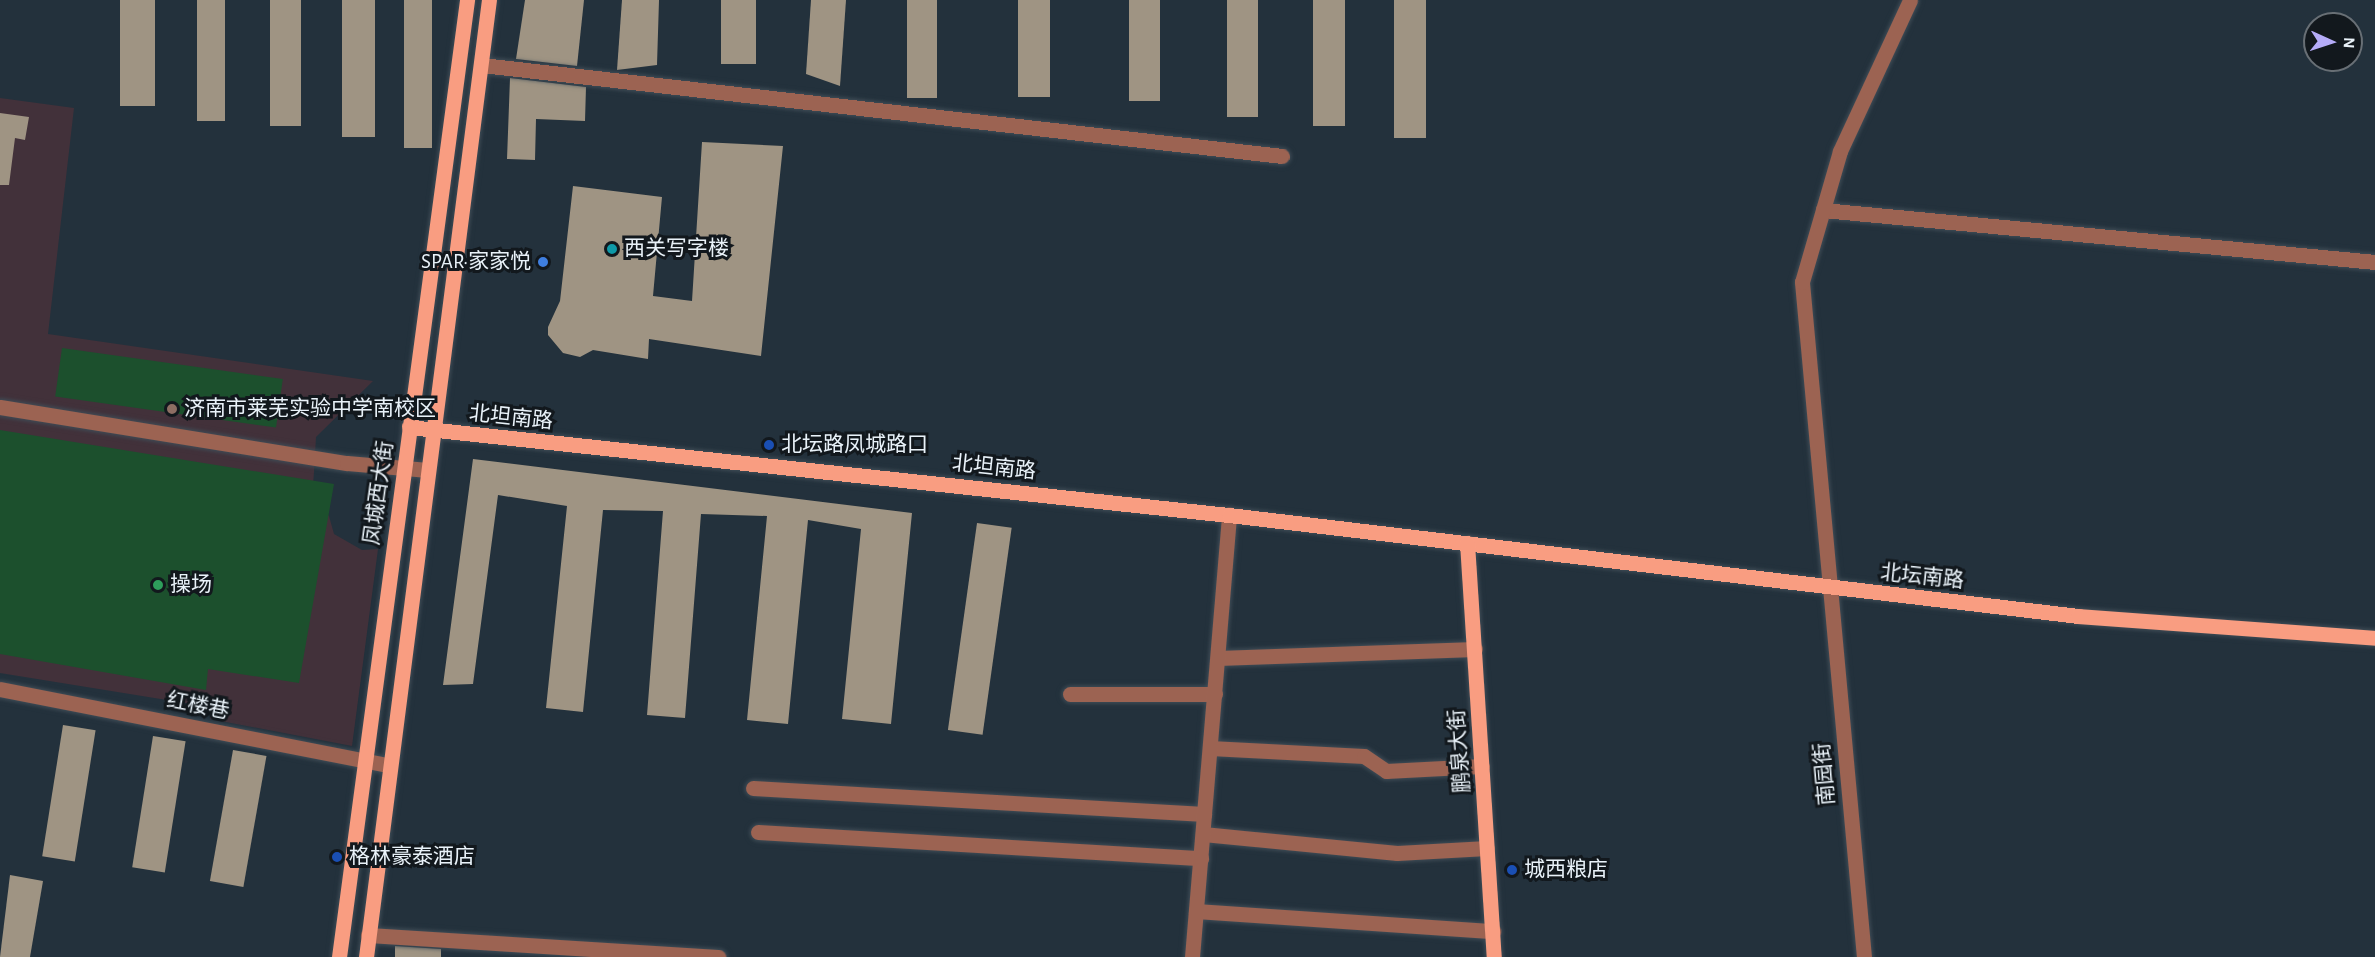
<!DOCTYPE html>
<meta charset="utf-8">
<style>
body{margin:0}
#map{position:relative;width:2375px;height:957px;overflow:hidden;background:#23313c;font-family:"Alegreya Sans","Noto Sans SC",sans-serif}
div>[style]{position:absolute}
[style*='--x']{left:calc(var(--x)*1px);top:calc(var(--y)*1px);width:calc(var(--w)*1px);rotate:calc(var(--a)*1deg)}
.education>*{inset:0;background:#42313a}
.green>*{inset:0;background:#1c502d;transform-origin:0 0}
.building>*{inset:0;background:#9f9483;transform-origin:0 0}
.roads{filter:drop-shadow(0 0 2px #3f4c56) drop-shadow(0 0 2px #3f4c56)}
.minor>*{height:15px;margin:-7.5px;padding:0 7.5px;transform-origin:7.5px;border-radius:7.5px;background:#9c6352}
.major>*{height:15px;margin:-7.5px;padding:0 7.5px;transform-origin:7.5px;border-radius:7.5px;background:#f99d81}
.dots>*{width:16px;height:16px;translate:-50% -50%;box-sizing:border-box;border:3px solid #12181d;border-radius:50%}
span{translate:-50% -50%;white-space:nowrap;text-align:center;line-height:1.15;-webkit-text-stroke:6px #12181d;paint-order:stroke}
.poi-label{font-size:21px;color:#e9f2f9}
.left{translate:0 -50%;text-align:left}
.right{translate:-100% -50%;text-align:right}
.street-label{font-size:21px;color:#e9f2f9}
.north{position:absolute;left:2303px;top:12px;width:60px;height:60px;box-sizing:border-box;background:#12181d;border:2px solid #686f75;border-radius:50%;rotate:93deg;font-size:16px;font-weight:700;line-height:24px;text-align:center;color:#e9f2f9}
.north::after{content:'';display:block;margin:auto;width:21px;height:27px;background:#b5acf8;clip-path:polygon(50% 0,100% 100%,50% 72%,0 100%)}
</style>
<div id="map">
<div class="education">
<i style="clip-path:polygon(0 98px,74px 108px,48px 334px,373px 381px,316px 437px,314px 472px,312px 498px,329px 516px,334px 534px,362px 550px,378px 549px,352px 746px,210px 719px,210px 707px,0 673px)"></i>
</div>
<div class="green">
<i style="left:62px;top:348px;width:223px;height:49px;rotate:8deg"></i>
<i style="clip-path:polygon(0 430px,334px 484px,299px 683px,208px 669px,206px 690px,0 654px)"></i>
</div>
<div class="building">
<i style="left:120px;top:0;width:35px;height:106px"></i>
<i style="left:197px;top:0;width:28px;height:121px"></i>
<i style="left:270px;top:0;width:31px;height:126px"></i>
<i style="left:342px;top:0;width:33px;height:137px"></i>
<i style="left:404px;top:0;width:28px;height:148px"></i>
<i style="clip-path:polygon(525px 0,584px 0,577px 66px,516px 59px)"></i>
<i style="clip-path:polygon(622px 0,659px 0,657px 65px,617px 70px)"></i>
<i style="left:721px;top:0;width:35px;height:64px"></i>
<i style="clip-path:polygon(811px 0,846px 0,840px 86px,806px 74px)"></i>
<i style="left:907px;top:0;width:30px;height:98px"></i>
<i style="left:1018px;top:0;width:32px;height:97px"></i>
<i style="left:1129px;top:0;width:31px;height:101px"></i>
<i style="left:1227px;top:0;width:31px;height:117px"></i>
<i style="left:1313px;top:0;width:32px;height:126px"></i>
<i style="left:1394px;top:0;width:32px;height:138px"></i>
<i style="clip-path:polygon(510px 78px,586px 87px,585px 121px,536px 119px,535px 160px,507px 159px)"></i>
<i style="clip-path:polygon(0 113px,29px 117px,25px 140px,15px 138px,9px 185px,0 185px)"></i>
<i style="clip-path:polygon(702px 142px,783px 146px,761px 356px,649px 339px,648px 359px,593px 350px,580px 357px,563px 353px,548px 335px,548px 327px,560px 301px,573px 186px,662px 197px,653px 296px,692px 301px)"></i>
<i style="clip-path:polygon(473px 459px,912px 513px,891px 724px,842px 719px,861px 529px,808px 520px,788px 724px,747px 720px,767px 516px,701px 514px,685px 718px,647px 715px,663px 511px,603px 510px,583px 712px,546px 708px,567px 506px,498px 495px,473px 684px,443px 685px)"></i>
<i style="left:977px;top:523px;width:35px;height:209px;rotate:8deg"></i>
<i style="left:63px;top:725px;width:33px;height:133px;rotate:9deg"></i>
<i style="left:153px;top:736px;width:33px;height:133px;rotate:9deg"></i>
<i style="left:233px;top:750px;width:34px;height:133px;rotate:10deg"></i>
<i style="clip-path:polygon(10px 875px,43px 881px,30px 957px,0 957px)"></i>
<i style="clip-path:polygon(395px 946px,441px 949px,441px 957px,395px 957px)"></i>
</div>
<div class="roads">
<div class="minor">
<i style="--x:482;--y:65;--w:805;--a:6.49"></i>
<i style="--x:1823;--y:210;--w:554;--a:5.38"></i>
<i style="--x:0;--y:407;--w:351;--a:9.2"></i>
<i style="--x:347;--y:463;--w:81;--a:4.9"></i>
<i style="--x:1218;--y:658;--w:257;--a:-2"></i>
<i style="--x:0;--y:689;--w:395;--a:11.1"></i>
<i style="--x:1070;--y:694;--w:145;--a:0"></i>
<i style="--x:1210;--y:748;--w:154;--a:3"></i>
<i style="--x:1364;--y:756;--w:27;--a:34"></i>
<i style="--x:1386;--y:771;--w:96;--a:-3"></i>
<i style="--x:753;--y:788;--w:452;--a:3.3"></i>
<i style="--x:758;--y:832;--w:444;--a:3.4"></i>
<i style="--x:1203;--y:834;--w:195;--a:5.6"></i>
<i style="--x:1397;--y:853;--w:90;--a:-3.2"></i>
<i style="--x:1196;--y:911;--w:298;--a:3.9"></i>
<i style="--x:368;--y:935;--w:351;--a:3.6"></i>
<i style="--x:1192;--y:957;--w:444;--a:-85.2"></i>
<i style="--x:1864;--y:957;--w:678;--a:-95.25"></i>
<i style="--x:1802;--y:282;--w:136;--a:-73.8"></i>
<i style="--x:1840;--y:151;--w:166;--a:-65.1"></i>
</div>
<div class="major">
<i style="--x:409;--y:427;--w:825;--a:6.13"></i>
<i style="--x:1229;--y:515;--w:855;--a:6.78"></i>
<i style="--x:2078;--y:616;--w:298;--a:4.2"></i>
<i style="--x:1467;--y:543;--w:415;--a:86.3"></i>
<i style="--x:339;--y:957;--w:966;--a:-82.38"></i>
<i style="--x:366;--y:957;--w:965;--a:-82.68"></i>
</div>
</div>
<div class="dots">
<i style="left:612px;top:249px;background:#0f9aa8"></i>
<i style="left:543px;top:262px;background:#3f7fe0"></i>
<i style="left:172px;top:409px;background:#8d6e63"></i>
<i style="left:769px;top:445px;background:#1a4fb4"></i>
<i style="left:158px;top:585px;background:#2e9e5b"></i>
<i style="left:337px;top:857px;background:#1a4fb4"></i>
<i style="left:1512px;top:870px;background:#1a4fb4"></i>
</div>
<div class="poi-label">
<span class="left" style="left:624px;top:249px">西关写字楼</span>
<span class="right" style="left:531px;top:262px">SPAR·家家悦</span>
<span class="left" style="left:184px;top:409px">济南市莱芜实验中学南校区</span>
<span class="left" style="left:781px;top:445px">北坛路凤城路口</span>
<span class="left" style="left:170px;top:585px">操场</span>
<span class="left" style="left:349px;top:857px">格林豪泰酒店</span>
<span class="left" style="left:1524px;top:870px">城西粮店</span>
</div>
<div class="street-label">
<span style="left:511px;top:418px;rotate:6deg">北坦南路</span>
<span style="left:994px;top:468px;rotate:6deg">北坦南路</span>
<span style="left:379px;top:493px;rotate:-82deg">凤城西大街</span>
<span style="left:1922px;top:577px;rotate:6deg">北坛南路</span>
<span style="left:198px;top:706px;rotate:11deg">红楼巷</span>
<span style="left:1460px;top:751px;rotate:-94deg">鹏泉大街</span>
<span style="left:1825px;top:774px;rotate:-95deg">南园街</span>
</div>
<div class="north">N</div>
</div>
